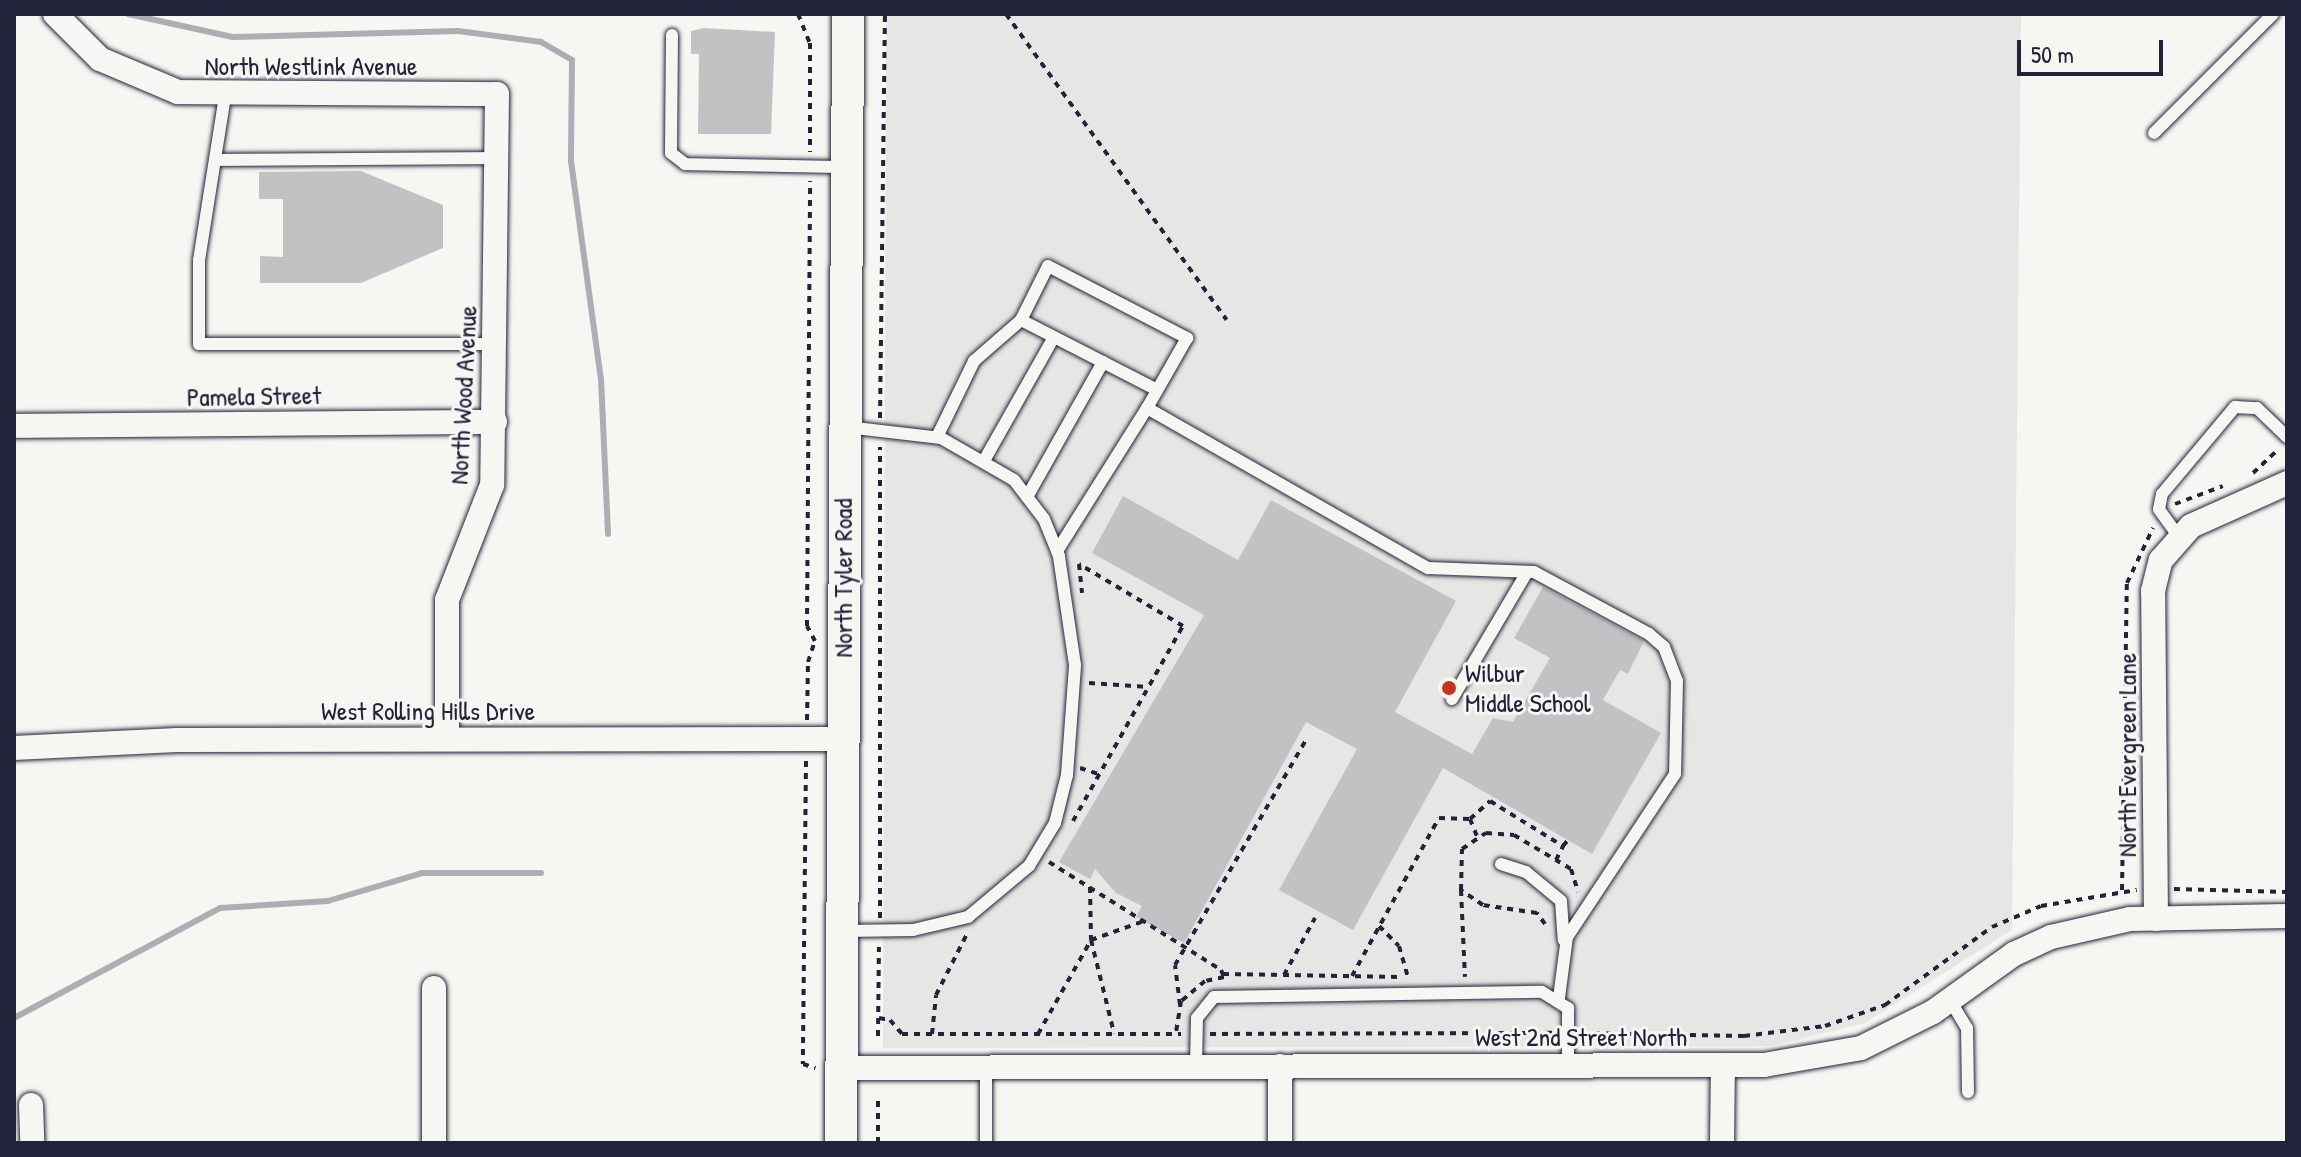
<!DOCTYPE html>
<style>
body{margin:0}
#map{position:relative;width:2301px;height:1157px;overflow:hidden;background:#f6f6f2;font-family:"Patrick Hand",sans-serif}
div>[style]{position:absolute}
[style*='--x']{left:calc(var(--x)*1px);top:calc(var(--y)*1px);width:calc(var(--w)*1px);rotate:calc(var(--a)*1deg)}
.built>*{inset:0;background:#e6e6e4}
.stream>*{height:6px;margin:-3px;padding:0 3px;transform-origin:3px;border-radius:3px;background:#adadb3}
.building>*{inset:0;background:#c2c2c4}
.path>*{height:4px;margin-top:-2px;transform-origin:0;background:repeating-linear-gradient(90deg,#22223b 0 6px,transparent 0 12px)}
.roads{filter:drop-shadow(0 0 2px #22223b) drop-shadow(0 0 2px #22223b)}
.lane>*{height:12px;margin:-6px;padding:0 6px;transform-origin:6px;border-radius:6px;background:#f6f6f2}
.street>*{height:24px;margin:-12px;padding:0 12px;transform-origin:12px;border-radius:12px;background:#f6f6f2}
.secondary>*{height:32px;margin:-16px;padding:0 16px;transform-origin:16px;border-radius:16px;background:#f6f6f2}
.dots>*{width:22px;height:22px;translate:-50% -50%;box-sizing:border-box;border:4px solid #f6f6f2;border-radius:50%}
span{translate:-50% -50%;white-space:nowrap;text-align:center;line-height:1.15;-webkit-text-stroke:6px #f6f6f2;paint-order:stroke}
.street-label{font-size:26px;color:#22223b}
.poi-label{font-size:26px;color:#22223b}
.left{translate:0 -50%;text-align:left}
.frame{position:absolute;inset:0;border:16px solid #22223b;pointer-events:none}
.scale{position:absolute;left:2017px;top:40px;width:146px;height:36px;box-sizing:border-box;border:4px solid #22223b;border-top:0;padding-left:10px;font-size:24px;line-height:28px;white-space:nowrap;color:#22223b;-webkit-text-stroke:6px #f6f6f2;paint-order:stroke}
</style>
<div id="map">
<div class="built">
<i style="clip-path:polygon(886px 14px,2021px 14px,2012px 930px,1865px 1023px,1772px 1046px,883px 1048px)"></i>
</div>
<div class="stream">
<i style="--x:128;--y:14;--w:107;--a:12.4"></i>
<i style="--x:233;--y:37;--w:225;--a:-1.5"></i>
<i style="--x:458;--y:31;--w:84;--a:7.5"></i>
<i style="--x:541;--y:42;--w:36;--a:30"></i>
<i style="--x:572;--y:60;--w:101;--a:90.6"></i>
<i style="--x:571;--y:161;--w:220;--a:82.2"></i>
<i style="--x:601;--y:379;--w:155;--a:87.4"></i>
<i style="--x:14;--y:1018;--w:234;--a:-28.1"></i>
<i style="--x:220;--y:908;--w:108;--a:-3.7"></i>
<i style="--x:328;--y:901;--w:98;--a:-16.6"></i>
<i style="--x:422;--y:873;--w:119;--a:0"></i>
</div>
<div class="building">
<i style="clip-path:polygon(704px 28px,775px 32px,771px 134px,698px 134px,699px 54px,691px 54px,691px 31px)"></i>
<i style="clip-path:polygon(361px 171px,443px 205px,443px 248px,361px 283px,260px 283px,260px 256px,283px 257px,283px 199px,259px 199px,259px 172px)"></i>
<i style="clip-path:polygon(1123px 496px,1238px 560px,1271px 500px,1456px 601px,1395px 712px,1472px 754px,1493px 718px,1513px 722px,1550px 658px,1514px 638px,1543px 587px,1644px 641px,1628px 674px,1620px 670px,1603px 700px,1661px 733px,1592px 854px,1443px 768px,1353px 930px,1279px 890px,1357px 749px,1306px 722px,1184px 943px,1136px 917px,1142px 906px,1116px 893px,1095px 869px,1090px 879px,1059px 862px,1204px 615px,1092px 553px)"></i>
</div>
<div class="path">
<i style="--x:798;--y:14;--w:31;--a:68"></i>
<i style="--x:810;--y:43;--w:109;--a:90"></i>
<i style="--x:1006;--y:14;--w:377;--a:54.2"></i>
<i style="--x:880;--y:418;--w:404;--a:-89.3"></i>
<i style="--x:2253;--y:473;--w:35;--a:-43"></i>
<i style="--x:2175;--y:504;--w:51;--a:-20.6"></i>
<i style="--x:1079;--y:564;--w:29;--a:84"></i>
<i style="--x:1089;--y:683;--w:60;--a:3.8"></i>
<i style="--x:807;--y:720;--w:58;--a:-89"></i>
<i style="--x:808;--y:662;--w:22;--a:-72"></i>
<i style="--x:815;--y:641;--w:17;--a:-118"></i>
<i style="--x:807;--y:626;--w:445;--a:-89.6"></i>
<i style="--x:806;--y:761;--w:303;--a:90.6"></i>
<i style="--x:803;--y:1064;--w:13;--a:18"></i>
<i style="--x:1080;--y:768;--w:19;--a:18"></i>
<i style="--x:1470;--y:819;--w:22;--a:68"></i>
<i style="--x:1073;--y:821;--w:224;--a:-60.6"></i>
<i style="--x:1183;--y:626;--w:121;--a:-149.2"></i>
<i style="--x:1556;--y:860;--w:16;--a:-63"></i>
<i style="--x:1049;--y:862;--w:203;--a:32.1"></i>
<i style="--x:1221;--y:970;--w:8;--a:67"></i>
<i style="--x:1224;--y:977;--w:19;--a:168"></i>
<i style="--x:1205;--y:981;--w:31;--a:140"></i>
<i style="--x:1181;--y:1001;--w:33;--a:99"></i>
<i style="--x:1090;--y:887;--w:53;--a:88.9"></i>
<i style="--x:1091;--y:940;--w:96;--a:76.1"></i>
<i style="--x:2174;--y:889;--w:113;--a:1.5"></i>
<i style="--x:1461;--y:890;--w:87;--a:87.4"></i>
<i style="--x:2122;--y:890;--w:307;--a:-89.1"></i>
<i style="--x:2127;--y:583;--w:61;--a:-64.7"></i>
<i style="--x:880;--y:918;--w:471;--a:-90"></i>
<i style="--x:1545;--y:924;--w:14;--a:-126"></i>
<i style="--x:1537;--y:913;--w:55;--a:-171.6"></i>
<i style="--x:1483;--y:905;--w:27;--a:-146"></i>
<i style="--x:1461;--y:890;--w:41;--a:-88.6"></i>
<i style="--x:1462;--y:849;--w:29;--a:-34"></i>
<i style="--x:1486;--y:833;--w:28;--a:4"></i>
<i style="--x:1514;--y:835;--w:66;--a:30.8"></i>
<i style="--x:1571;--y:869;--w:24;--a:73"></i>
<i style="--x:1379;--y:926;--w:28;--a:45"></i>
<i style="--x:1399;--y:946;--w:32;--a:74"></i>
<i style="--x:1223;--y:974;--w:178;--a:1"></i>
<i style="--x:1284;--y:975;--w:65;--a:-61.5"></i>
<i style="--x:1352;--y:976;--w:180;--a:-61.2"></i>
<i style="--x:1439;--y:818;--w:31;--a:2"></i>
<i style="--x:1470;--y:819;--w:27;--a:-42"></i>
<i style="--x:1490;--y:801;--w:86;--a:31.7"></i>
<i style="--x:1563;--y:846;--w:8;--a:-50"></i>
<i style="--x:1180;--y:1005;--w:40;--a:-97.1"></i>
<i style="--x:1175;--y:965;--w:260;--a:-59.8"></i>
<i style="--x:879;--y:1018;--w:11;--a:10"></i>
<i style="--x:890;--y:1020;--w:18;--a:49"></i>
<i style="--x:902;--y:1034;--w:279;--a:0"></i>
<i style="--x:1582;--y:1033;--w:162;--a:1.1"></i>
<i style="--x:1744;--y:1036;--w:82;--a:-7"></i>
<i style="--x:1825;--y:1026;--w:64;--a:-19.3"></i>
<i style="--x:1885;--y:1005;--w:132;--a:-36.1"></i>
<i style="--x:1992;--y:927;--w:53;--a:-23.2"></i>
<i style="--x:2041;--y:906;--w:97;--a:-9.5"></i>
<i style="--x:932;--y:1034;--w:39;--a:-84"></i>
<i style="--x:936;--y:995;--w:71;--a:-63.1"></i>
<i style="--x:1038;--y:1034;--w:108;--a:-60.6"></i>
<i style="--x:1091;--y:940;--w:56;--a:-19.7"></i>
<i style="--x:1210;--y:1034;--w:343;--a:-0.2"></i>
<i style="--x:878;--y:1036;--w:89;--a:-89.4"></i>
<i style="--x:878;--y:1143;--w:47;--a:-90"></i>
</div>
<div class="roads">
<div class="lane">
<i style="--x:672;--y:35;--w:118;--a:90.5"></i>
<i style="--x:671;--y:153;--w:18;--a:38"></i>
<i style="--x:685;--y:164;--w:162;--a:1.1"></i>
<i style="--x:225;--y:96;--w:166;--a:99"></i>
<i style="--x:199;--y:260;--w:84;--a:90"></i>
<i style="--x:199;--y:344;--w:296;--a:0"></i>
<i style="--x:2154;--y:133;--w:168;--a:-45"></i>
<i style="--x:215;--y:160;--w:281;--a:-0.4"></i>
<i style="--x:1021;--y:320;--w:153;--a:27.2"></i>
<i style="--x:937;--y:437;--w:85;--a:-64"></i>
<i style="--x:974;--y:361;--w:62;--a:-41.1"></i>
<i style="--x:1021;--y:320;--w:60;--a:-63.4"></i>
<i style="--x:1048;--y:266;--w:157;--a:27.4"></i>
<i style="--x:1187;--y:338;--w:81;--a:119.7"></i>
<i style="--x:985;--y:459;--w:140;--a:-60.5"></i>
<i style="--x:1027;--y:497;--w:155;--a:-60.6"></i>
<i style="--x:2179;--y:537;--w:34;--a:-126"></i>
<i style="--x:2159;--y:509;--w:15;--a:-79"></i>
<i style="--x:2162;--y:494;--w:114;--a:-50"></i>
<i style="--x:2235;--y:407;--w:22;--a:3"></i>
<i style="--x:2257;--y:408;--w:42;--a:44"></i>
<i style="--x:1057;--y:551;--w:169;--a:-57.8"></i>
<i style="--x:1147;--y:408;--w:323;--a:29.7"></i>
<i style="--x:1428;--y:568;--w:106;--a:2.2"></i>
<i style="--x:1534;--y:572;--w:131;--a:28.3"></i>
<i style="--x:1649;--y:634;--w:20;--a:41"></i>
<i style="--x:1664;--y:647;--w:36;--a:69"></i>
<i style="--x:1677;--y:681;--w:93;--a:91.2"></i>
<i style="--x:1675;--y:774;--w:196;--a:123.5"></i>
<i style="--x:1567;--y:937;--w:62;--a:97.5"></i>
<i style="--x:1452;--y:699;--w:147;--a:-59.4"></i>
<i style="--x:1501;--y:864;--w:26;--a:18"></i>
<i style="--x:1526;--y:872;--w:45;--a:39.6"></i>
<i style="--x:1561;--y:901;--w:39;--a:86"></i>
<i style="--x:845;--y:931;--w:68;--a:-0.8"></i>
<i style="--x:913;--y:930;--w:57;--a:-13.3"></i>
<i style="--x:968;--y:917;--w:80;--a:-39.9"></i>
<i style="--x:1029;--y:866;--w:50;--a:-58.8"></i>
<i style="--x:1055;--y:823;--w:49;--a:-76"></i>
<i style="--x:1067;--y:775;--w:110;--a:-85.8"></i>
<i style="--x:1075;--y:665;--w:110;--a:-98.4"></i>
<i style="--x:1059;--y:556;--w:40;--a:-112"></i>
<i style="--x:1044;--y:519;--w:49;--a:-127.6"></i>
<i style="--x:1014;--y:480;--w:84;--a:-150.1"></i>
<i style="--x:941;--y:438;--w:95;--a:-173.3"></i>
<i style="--x:1950;--y:1000;--w:33;--a:59"></i>
<i style="--x:1967;--y:1028;--w:64;--a:89.1"></i>
<i style="--x:1196;--y:1066;--w:48;--a:-88.8"></i>
<i style="--x:1197;--y:1018;--w:27;--a:-51"></i>
<i style="--x:1214;--y:997;--w:328;--a:-0.9"></i>
<i style="--x:1542;--y:992;--w:31;--a:32"></i>
<i style="--x:1568;--y:1008;--w:57;--a:90"></i>
<i style="--x:986;--y:1067;--w:76;--a:90"></i>
</div>
<div class="street">
<i style="--x:55;--y:14;--w:64;--a:45"></i>
<i style="--x:100;--y:59;--w:85;--a:22.9"></i>
<i style="--x:178;--y:92;--w:319;--a:0.4"></i>
<i style="--x:497;--y:94;--w:391;--a:90.7"></i>
<i style="--x:492;--y:485;--w:123;--a:111.4"></i>
<i style="--x:447;--y:600;--w:139;--a:90"></i>
<i style="--x:14;--y:426;--w:481;--a:-0.5"></i>
<i style="--x:14;--y:748;--w:163;--a:-2.8"></i>
<i style="--x:177;--y:740;--w:665;--a:-0.09"></i>
<i style="--x:2156;--y:919;--w:328;--a:-90.5"></i>
<i style="--x:2153;--y:591;--w:32;--a:-76"></i>
<i style="--x:2161;--y:560;--w:45;--a:-48.6"></i>
<i style="--x:2191;--y:526;--w:105;--a:-24.1"></i>
<i style="--x:841;--y:1068;--w:923;--a:-0.19"></i>
<i style="--x:1764;--y:1065;--w:98;--a:-9.9"></i>
<i style="--x:1861;--y:1048;--w:80;--a:-26.6"></i>
<i style="--x:1933;--y:1012;--w:100;--a:-35.6"></i>
<i style="--x:2014;--y:954;--w:41;--a:-24.7"></i>
<i style="--x:2051;--y:937;--w:81;--a:-12.8"></i>
<i style="--x:2130;--y:919;--w:157;--a:-1.1"></i>
<i style="--x:31;--y:1105;--w:38;--a:88"></i>
<i style="--x:434;--y:1143;--w:155;--a:-90"></i>
<i style="--x:1280;--y:1143;--w:77;--a:-90"></i>
<i style="--x:1722;--y:1143;--w:78;--a:-89.3"></i>
</div>
<div class="secondary">
<i style="--x:841;--y:1143;--w:1129;--a:-89.64"></i>
</div>
</div>
<div class="dots">
<i style="left:1449px;top:688px;background:#c8321e"></i>
</div>
<div class="street-label">
<span style="left:311px;top:66px">North Westlink Avenue</span>
<span style="left:463px;top:395px;rotate:-87deg">North Wood Avenue</span>
<span style="left:254px;top:396px;rotate:-1deg">Pamela Street</span>
<span style="left:843px;top:578px;rotate:-90deg">North Tyler Road</span>
<span style="left:428px;top:711px">West Rolling Hills Drive</span>
<span style="left:2127px;top:755px;rotate:-90deg">North Evergreen Lane</span>
<span style="left:1581px;top:1037px">West 2nd Street North</span>
</div>
<div class="poi-label">
<span class="left" style="left:1465px;top:688px">Wilbur<br>Middle School</span>
</div>
<div class="frame"></div>
<div class="scale">50 m</div>
</div>
